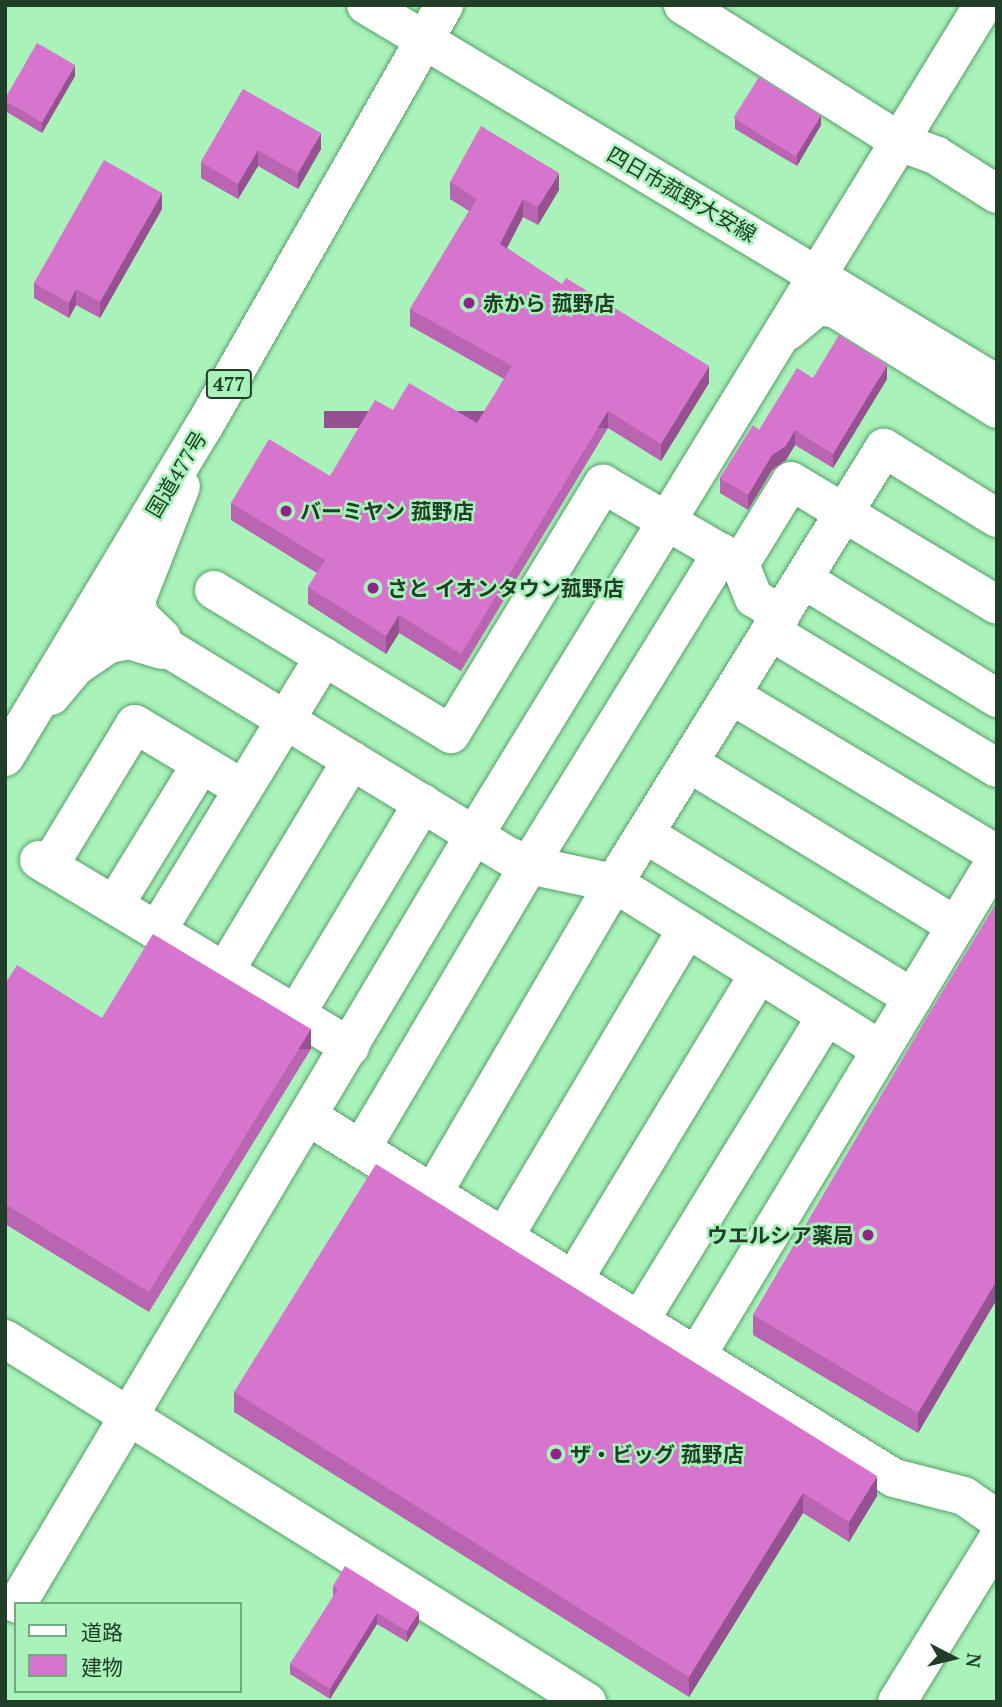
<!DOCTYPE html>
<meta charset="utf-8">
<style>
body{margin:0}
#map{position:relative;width:1002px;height:1707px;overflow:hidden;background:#a9f2b9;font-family:"PT Serif","Noto Sans JP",serif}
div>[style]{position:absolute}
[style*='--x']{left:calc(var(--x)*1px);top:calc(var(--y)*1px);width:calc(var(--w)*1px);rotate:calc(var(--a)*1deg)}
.roads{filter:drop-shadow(0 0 2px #579e69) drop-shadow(0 0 2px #579e69)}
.minor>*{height:38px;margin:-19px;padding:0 19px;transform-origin:19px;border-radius:19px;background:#fff}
.major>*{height:38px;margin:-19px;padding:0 19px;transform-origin:19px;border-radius:19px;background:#fff}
.highway>*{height:38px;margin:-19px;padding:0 19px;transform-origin:19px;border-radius:19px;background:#fff}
.wall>*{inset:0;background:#b965b1}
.shaded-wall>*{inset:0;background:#965290;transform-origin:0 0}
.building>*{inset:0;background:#d775ce;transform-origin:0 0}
.dots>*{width:19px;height:19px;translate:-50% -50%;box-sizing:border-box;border:4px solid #a9f2b9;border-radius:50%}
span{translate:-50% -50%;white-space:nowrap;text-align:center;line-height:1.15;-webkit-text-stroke:5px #a9f2b9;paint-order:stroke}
.shield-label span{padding:2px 5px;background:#a9f2b9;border:2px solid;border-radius:5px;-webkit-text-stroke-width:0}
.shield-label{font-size:19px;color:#203e28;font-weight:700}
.street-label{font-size:21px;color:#203e28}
.poi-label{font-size:21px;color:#203e28;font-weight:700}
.left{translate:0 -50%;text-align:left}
.right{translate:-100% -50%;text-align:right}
.frame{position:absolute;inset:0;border:7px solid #203e28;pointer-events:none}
.legend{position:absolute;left:14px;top:1602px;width:228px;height:91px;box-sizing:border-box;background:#a9f2b9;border:2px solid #72aa7f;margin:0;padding:9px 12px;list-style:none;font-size:21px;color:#203e28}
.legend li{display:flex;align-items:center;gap:14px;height:35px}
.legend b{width:35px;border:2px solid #72aa7f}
.north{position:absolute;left:918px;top:1623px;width:70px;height:70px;-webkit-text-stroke:5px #a9f2b9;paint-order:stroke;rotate:97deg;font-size:19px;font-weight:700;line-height:28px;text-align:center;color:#203e28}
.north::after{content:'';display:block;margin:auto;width:24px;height:32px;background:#203e28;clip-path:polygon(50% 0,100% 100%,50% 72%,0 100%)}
</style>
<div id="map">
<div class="roads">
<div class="minor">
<i style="--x:683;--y:5;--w:259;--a:32.2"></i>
<i style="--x:902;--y:143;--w:37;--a:20"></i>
<i style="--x:937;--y:156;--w:71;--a:32.3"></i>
<i style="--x:788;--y:331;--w:39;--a:-40"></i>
<i style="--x:818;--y:306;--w:18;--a:9"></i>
<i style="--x:836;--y:309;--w:190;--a:31.8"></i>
<i style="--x:740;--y:564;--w:37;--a:68"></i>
<i style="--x:754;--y:598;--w:32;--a:32"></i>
<i style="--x:803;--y:579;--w:228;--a:31.5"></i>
<i style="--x:214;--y:590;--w:277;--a:31.3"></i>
<i style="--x:451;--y:734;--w:293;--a:-58.7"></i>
<i style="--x:603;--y:484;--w:159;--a:30.3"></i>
<i style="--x:740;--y:564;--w:97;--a:-58.4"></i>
<i style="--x:791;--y:481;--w:240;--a:31"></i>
<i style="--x:97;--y:605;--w:482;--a:31.4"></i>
<i style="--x:509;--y:856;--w:22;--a:24"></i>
<i style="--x:529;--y:865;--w:87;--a:12"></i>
<i style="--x:614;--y:883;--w:315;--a:32"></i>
<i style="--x:770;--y:631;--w:265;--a:31.1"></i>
<i style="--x:162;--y:638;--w:30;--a:-136"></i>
<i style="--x:140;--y:617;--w:16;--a:-104"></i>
<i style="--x:136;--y:601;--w:123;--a:-68.6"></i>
<i style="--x:731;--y:695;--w:310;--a:30.9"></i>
<i style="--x:51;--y:696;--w:38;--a:-50"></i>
<i style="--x:75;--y:667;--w:41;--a:-34.1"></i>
<i style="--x:109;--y:644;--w:20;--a:-11"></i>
<i style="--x:129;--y:640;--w:34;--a:17"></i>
<i style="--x:689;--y:763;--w:313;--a:31.4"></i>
<i style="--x:645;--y:834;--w:314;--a:31.5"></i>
<i style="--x:39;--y:860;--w:363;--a:31"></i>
<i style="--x:49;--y:866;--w:166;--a:-58.8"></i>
<i style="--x:135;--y:724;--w:126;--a:31"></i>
<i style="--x:115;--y:904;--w:164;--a:-58.4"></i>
<i style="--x:158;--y:929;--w:319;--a:-58.6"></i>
<i style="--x:225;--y:971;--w:246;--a:-59"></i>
<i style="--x:296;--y:1014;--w:246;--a:-59"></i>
<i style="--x:309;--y:1117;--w:687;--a:31.68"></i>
<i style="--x:894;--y:1478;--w:72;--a:14.4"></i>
<i style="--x:964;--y:1496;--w:40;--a:34.9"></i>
<i style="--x:361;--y:1149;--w:330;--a:-59.4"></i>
<i style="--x:529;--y:865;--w:367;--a:-58.3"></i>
<i style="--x:433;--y:1193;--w:359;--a:-59.7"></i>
<i style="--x:614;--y:883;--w:512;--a:-58.17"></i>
<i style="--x:884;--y:448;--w:133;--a:31.8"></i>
<i style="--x:504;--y:1237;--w:358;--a:-59.3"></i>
<i style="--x:574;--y:1279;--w:357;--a:-58.8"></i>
<i style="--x:640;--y:1320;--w:356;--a:-58.5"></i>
<i style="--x:5;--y:1339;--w:686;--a:31.95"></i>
<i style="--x:697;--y:1355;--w:581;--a:-58.88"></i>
<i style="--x:17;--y:1604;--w:896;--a:-59.26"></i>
<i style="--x:475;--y:834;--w:972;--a:-58.5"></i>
<i style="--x:897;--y:1702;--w:190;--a:-58.3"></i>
</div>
<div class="major">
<i style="--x:366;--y:5;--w:736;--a:30.99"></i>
</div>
<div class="highway">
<i style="--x:5;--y:757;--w:384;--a:-59"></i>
<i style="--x:203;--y:428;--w:487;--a:-60.3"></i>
</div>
</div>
<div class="wall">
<i style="clip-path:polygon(75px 76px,42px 133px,5px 111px,5px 100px)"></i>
<i style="clip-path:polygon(243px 89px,321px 149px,298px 189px,258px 166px,238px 199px,201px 178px,201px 162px)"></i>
<i style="clip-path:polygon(735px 118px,821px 125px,797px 166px,735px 129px)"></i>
<i style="clip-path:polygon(450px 182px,559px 190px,538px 225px,523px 217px,507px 248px,709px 383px,661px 461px,608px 428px,461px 671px,399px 633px,386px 654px,308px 604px,308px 587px,317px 573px,231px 520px,231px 503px,330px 476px,393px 410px,477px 423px,504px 379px,410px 326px,410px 309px,469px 211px,450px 199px)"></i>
<i style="clip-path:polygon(162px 209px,100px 318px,76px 305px,69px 318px,34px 298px,34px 283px)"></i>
<i style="clip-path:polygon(813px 378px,887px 379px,833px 468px,795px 445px,786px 460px,772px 470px,748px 510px,720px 493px,720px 478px,759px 430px)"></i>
<i style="clip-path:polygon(997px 902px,997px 1299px,918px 1433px,753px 1335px,753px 1315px)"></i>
<i style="clip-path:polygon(5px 984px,102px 1018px,311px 1049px,149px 1312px,5px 1224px)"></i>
<i style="clip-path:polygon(234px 1392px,877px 1496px,849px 1542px,803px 1513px,689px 1697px,234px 1412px)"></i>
<i style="clip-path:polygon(333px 1586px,419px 1623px,407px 1642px,377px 1624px,330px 1699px,290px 1674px,290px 1664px,333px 1597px)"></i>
</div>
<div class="shaded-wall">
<i style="clip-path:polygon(75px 65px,75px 76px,42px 133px,42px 122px)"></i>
<i style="clip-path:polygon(821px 115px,821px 125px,797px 166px,797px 155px)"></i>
<i style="clip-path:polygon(321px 133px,321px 149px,298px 189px,298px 173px)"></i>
<i style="clip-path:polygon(258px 150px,258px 166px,238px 199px,238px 184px)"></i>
<i style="clip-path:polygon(559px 173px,559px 190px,538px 225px,538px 207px)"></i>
<i style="clip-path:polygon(162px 193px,162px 209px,100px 318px,100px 302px)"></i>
<i style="clip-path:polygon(523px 199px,523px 217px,500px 261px,500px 244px)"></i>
<i style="clip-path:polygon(76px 289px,76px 305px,69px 318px,69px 303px)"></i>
<i style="clip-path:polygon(887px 365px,887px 379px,833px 468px,833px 454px)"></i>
<i style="clip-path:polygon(709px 366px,709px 383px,661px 461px,661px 444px)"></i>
<i style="left:608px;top:411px;width:17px;height:284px;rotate:90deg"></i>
<i style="clip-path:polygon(795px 430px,795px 445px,786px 460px,772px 470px,748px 510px,748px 495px,772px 455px)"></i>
<i style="clip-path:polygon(399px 615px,399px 633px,386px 654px,386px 636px)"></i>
<i style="left:311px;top:1029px;width:20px;height:309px;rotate:90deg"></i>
<i style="clip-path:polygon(997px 1280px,997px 1299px,918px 1433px,918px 1413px)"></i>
<i style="clip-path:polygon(877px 1476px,877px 1496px,849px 1542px,849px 1522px)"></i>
<i style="clip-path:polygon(803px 1493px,803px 1513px,689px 1697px,689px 1677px)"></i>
<i style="clip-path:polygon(419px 1612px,419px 1623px,407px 1642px,407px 1631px)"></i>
<i style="clip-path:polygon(377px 1613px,377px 1624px,330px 1699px,330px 1689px)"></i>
</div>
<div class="building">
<i style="left:37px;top:43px;width:44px;height:66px;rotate:30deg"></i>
<i style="left:759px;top:77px;width:73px;height:48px;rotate:32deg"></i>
<i style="clip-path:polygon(243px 89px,321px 133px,298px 173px,258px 150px,238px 184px,201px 162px)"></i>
<i style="clip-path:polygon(481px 126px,559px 173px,538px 207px,523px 199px,500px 244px,562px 284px,566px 278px,709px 366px,661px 444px,608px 411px,461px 654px,399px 615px,386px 636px,308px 587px,325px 560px,231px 503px,269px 439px,330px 476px,375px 400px,393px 410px,409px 383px,477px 423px,512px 366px,410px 309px,477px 199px,450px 182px)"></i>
<i style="clip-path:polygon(104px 160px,162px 193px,100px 302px,76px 289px,69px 303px,34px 283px)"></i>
<i style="clip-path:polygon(839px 335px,887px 365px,833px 454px,795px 430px,786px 446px,772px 455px,748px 495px,720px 478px,753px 425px,759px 430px,797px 368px,813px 378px)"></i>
<i style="clip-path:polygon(997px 902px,997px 1280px,918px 1413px,753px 1315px,927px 1017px)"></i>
<i style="clip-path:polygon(153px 934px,311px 1029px,149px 1292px,5px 1204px,5px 984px,17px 965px,102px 1018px)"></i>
<i style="clip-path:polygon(376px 1164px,877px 1476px,849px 1522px,803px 1493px,689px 1677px,234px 1392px)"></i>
<i style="clip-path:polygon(345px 1566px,419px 1612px,407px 1631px,377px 1613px,330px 1689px,290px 1664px,338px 1589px,333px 1586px)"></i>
</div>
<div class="dots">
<i style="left:469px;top:303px;background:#8e2488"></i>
<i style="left:286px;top:511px;background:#8e2488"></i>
<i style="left:373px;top:588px;background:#8e2488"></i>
<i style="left:868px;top:1235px;background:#8e2488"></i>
<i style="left:556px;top:1454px;background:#8e2488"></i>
</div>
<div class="shield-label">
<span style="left:229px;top:384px">477</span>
</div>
<div class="street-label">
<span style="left:682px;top:194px;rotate:30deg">四日市菰野大安線</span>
<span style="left:176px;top:474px;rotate:-59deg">国道477号</span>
</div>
<div class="poi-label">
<span class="left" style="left:483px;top:303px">赤から 菰野店</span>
<span class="left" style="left:300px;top:511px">バーミヤン 菰野店</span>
<span class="left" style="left:387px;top:588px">さと イオンタウン菰野店</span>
<span class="right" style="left:854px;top:1235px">ウエルシア薬局</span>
<span class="left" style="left:570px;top:1454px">ザ・ビッグ 菰野店</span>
</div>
<div class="frame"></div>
<ul class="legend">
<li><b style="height:9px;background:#fff"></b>道路</li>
<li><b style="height:19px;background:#d775ce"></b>建物</li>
</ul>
<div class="north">N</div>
</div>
